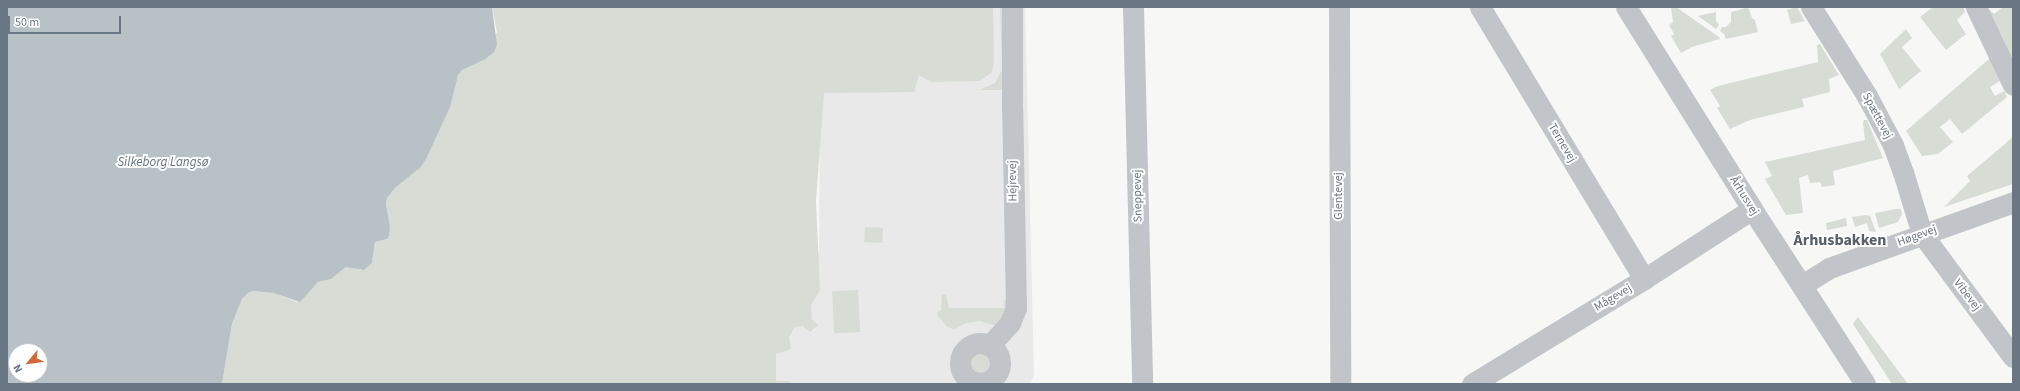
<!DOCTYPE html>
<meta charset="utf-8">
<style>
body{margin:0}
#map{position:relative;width:2020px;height:391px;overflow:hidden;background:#f7f8f5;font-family:"Source Sans 3",sans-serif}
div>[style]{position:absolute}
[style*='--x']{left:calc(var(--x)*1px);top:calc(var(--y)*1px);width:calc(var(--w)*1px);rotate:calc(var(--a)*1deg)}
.built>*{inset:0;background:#e8e9e8}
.green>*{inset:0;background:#d7dcd5;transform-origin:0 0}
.round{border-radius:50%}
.water>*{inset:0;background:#b8c1c6}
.minor>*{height:21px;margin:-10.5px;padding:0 10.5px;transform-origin:10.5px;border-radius:10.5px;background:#c1c4c8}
.minor>.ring{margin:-10.5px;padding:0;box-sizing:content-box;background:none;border:21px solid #c1c4c8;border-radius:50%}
span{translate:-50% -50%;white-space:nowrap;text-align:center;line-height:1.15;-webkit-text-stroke:4px #fff;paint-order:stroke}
.street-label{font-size:12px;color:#697684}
.water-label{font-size:13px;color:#65777f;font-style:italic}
.district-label{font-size:16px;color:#566069;font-weight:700}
.frame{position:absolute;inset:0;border:8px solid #697684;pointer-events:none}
.north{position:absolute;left:8px;top:343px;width:40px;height:40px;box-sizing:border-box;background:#fff;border:1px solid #c3c8ce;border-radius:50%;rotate:241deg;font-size:11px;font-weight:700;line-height:16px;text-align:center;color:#697684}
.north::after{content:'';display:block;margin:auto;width:14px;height:18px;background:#d56737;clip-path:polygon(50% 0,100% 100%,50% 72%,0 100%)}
.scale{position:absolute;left:8px;top:16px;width:113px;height:18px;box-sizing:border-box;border:2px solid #697684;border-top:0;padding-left:5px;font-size:12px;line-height:14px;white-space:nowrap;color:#697684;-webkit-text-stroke:3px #fff;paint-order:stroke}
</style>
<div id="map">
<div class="built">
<i style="clip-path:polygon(628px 7px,1025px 7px,1034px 375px,1030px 384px,631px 384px,819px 251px,820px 80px)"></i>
</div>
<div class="green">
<i style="clip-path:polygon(492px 7px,993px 7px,994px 61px,992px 72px,980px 81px,931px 82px,919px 75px,914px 92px,824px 93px,816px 201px,820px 290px,811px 305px,812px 320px,818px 325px,810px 332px,803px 326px,795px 327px,789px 337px,791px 349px,776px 354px,776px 381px,789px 381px,790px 384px,222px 384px,232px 324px,242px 299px,248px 293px,253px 291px,273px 293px,297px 302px,318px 282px,331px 279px,346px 267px,352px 267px,361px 270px,372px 263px,375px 242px,387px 239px,390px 226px,386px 204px,387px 198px,396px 187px,420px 168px,426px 159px,458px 75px,462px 70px,484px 60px,497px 32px)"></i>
<i style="clip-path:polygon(1000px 7px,1006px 7px,1007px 90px,979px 90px,995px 83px,1002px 70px)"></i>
<i style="clip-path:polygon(1676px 7px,1719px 37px,1720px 39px,1692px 47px,1681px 53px,1671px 36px,1674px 34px,1669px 25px,1667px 27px,1673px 22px,1671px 8px)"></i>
<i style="clip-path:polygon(1797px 7px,1805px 21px,1791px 24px,1787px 10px)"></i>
<i style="clip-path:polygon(1933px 7px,1963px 7px,1965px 12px,1957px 20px,1966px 34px,1946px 50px,1920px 17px)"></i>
<i style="clip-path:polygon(1987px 7px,1994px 14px,2003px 7px,2013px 7px,2013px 55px,2009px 59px,2002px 46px,2005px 43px,2001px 34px,1997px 35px)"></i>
<i style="clip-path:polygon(1746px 8px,1749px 9px,1752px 18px,1755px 20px,1758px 32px,1726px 39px,1724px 34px,1720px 31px,1722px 27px,1726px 27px,1731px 22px,1731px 12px)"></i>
<i style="clip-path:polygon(1716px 12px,1716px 21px,1719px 25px,1716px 29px,1698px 16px)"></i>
<i style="clip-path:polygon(1906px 29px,1912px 38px,1902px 47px,1921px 71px,1899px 89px,1880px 54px)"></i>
<i style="clip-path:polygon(1820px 44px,1839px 75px,1829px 79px,1830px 92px,1802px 99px,1804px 107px,1750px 120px,1730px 129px,1717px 108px,1720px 106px,1710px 90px,1718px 86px,1818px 62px,1817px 45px)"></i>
<i style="clip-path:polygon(1990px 58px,2000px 81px,1990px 87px,1995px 96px,2004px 91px,2007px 97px,1962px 134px,1950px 119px,1940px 127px,1953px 142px,1938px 154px,1922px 156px,1906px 131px)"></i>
<i style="clip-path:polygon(1864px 120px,1867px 120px,1883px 158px,1833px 171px,1835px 185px,1822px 187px,1820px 182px,1810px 183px,1808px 175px,1799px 178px,1803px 213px,1786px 215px,1765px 179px,1772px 176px,1765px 162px,1865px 140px,1863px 123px)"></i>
<i style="clip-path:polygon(2013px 137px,2013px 184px,1944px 207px,1970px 181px,1967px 176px)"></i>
<i style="clip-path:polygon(1896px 209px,1901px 209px,1902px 214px,1898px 222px,1879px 228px,1875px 213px)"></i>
<i style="clip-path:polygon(1866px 215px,1870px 216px,1876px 232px,1869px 231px,1867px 223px,1855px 227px,1852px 217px)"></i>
<i style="clip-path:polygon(1846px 218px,1847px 226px,1827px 230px,1826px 223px)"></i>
<i style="left:865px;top:227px;width:18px;height:15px;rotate:3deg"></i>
<i style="left:858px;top:290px;width:42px;height:26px;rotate:87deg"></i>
<i style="clip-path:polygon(942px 294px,946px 295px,949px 308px,1004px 308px,1004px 300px,1008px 300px,1001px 326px,992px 325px,980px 321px,966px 323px,955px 329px,947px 327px,938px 316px,937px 312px,941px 310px)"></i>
<i style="clip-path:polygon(1858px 317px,1908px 384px,1892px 384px,1853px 324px)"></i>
<i class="round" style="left:968px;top:352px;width:22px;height:22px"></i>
</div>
<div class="water">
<i style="clip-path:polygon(evenodd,7px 7px,492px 7px,497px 45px,494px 52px,484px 60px,462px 70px,458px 75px,450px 107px,426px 159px,420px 168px,396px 187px,387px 198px,386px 204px,390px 226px,389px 236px,387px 239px,375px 242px,372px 263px,364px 270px,346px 267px,331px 279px,318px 282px,300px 302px,273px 293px,253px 291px,248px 293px,242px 299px,232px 324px,222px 384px,7px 384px,7px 7px,16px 351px,40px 351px,40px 375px,16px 375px,16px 351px)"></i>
</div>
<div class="minor">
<i style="--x:1133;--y:7;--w:377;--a:88.6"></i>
<i style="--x:1339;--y:7;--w:377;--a:89.8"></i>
<i style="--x:1480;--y:7;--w:318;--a:58.9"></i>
<i style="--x:1626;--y:7;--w:238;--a:58"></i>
<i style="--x:1752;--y:209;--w:208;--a:57.1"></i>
<i style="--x:1811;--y:7;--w:105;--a:57.8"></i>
<i style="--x:1867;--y:96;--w:55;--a:62"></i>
<i style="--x:1893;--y:145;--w:29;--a:70"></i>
<i style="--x:1903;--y:172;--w:65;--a:73"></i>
<i style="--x:1922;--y:234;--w:153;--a:53.5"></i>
<i style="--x:1976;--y:7;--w:86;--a:64.6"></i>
<i style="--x:1802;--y:285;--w:32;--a:-32"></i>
<i style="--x:1829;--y:268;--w:195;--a:-19.7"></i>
<i class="ring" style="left:960px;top:343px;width:19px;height:19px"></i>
<i style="--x:990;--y:345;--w:30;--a:-48"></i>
<i style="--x:1010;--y:323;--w:16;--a:-68"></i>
<i style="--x:1016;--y:308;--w:200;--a:-91.1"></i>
<i style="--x:1012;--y:108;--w:101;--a:-90"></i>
<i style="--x:1472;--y:384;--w:202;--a:-31.4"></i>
<i style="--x:1644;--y:279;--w:129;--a:-32.9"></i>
</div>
<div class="street-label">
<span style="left:1877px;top:116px;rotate:62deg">Spættevej</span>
<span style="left:1562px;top:143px;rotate:59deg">Ternevej</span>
<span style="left:1013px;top:181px;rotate:-91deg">Hejrevej</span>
<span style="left:1138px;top:196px;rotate:-91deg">Sneppevej</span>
<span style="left:1339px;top:196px;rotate:-90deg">Glentevej</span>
<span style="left:1744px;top:196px;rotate:58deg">Århusvej</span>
<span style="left:1917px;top:236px;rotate:-20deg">Høgevej</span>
<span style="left:1967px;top:295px;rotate:53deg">Vibevej</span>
<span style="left:1613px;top:298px;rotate:-31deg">Mågevej</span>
</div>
<div class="water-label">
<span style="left:163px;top:162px">Silkeborg Langsø</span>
</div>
<div class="district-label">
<span style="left:1840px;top:240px">Århusbakken</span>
</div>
<div class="frame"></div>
<div class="north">N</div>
<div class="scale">50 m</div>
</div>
